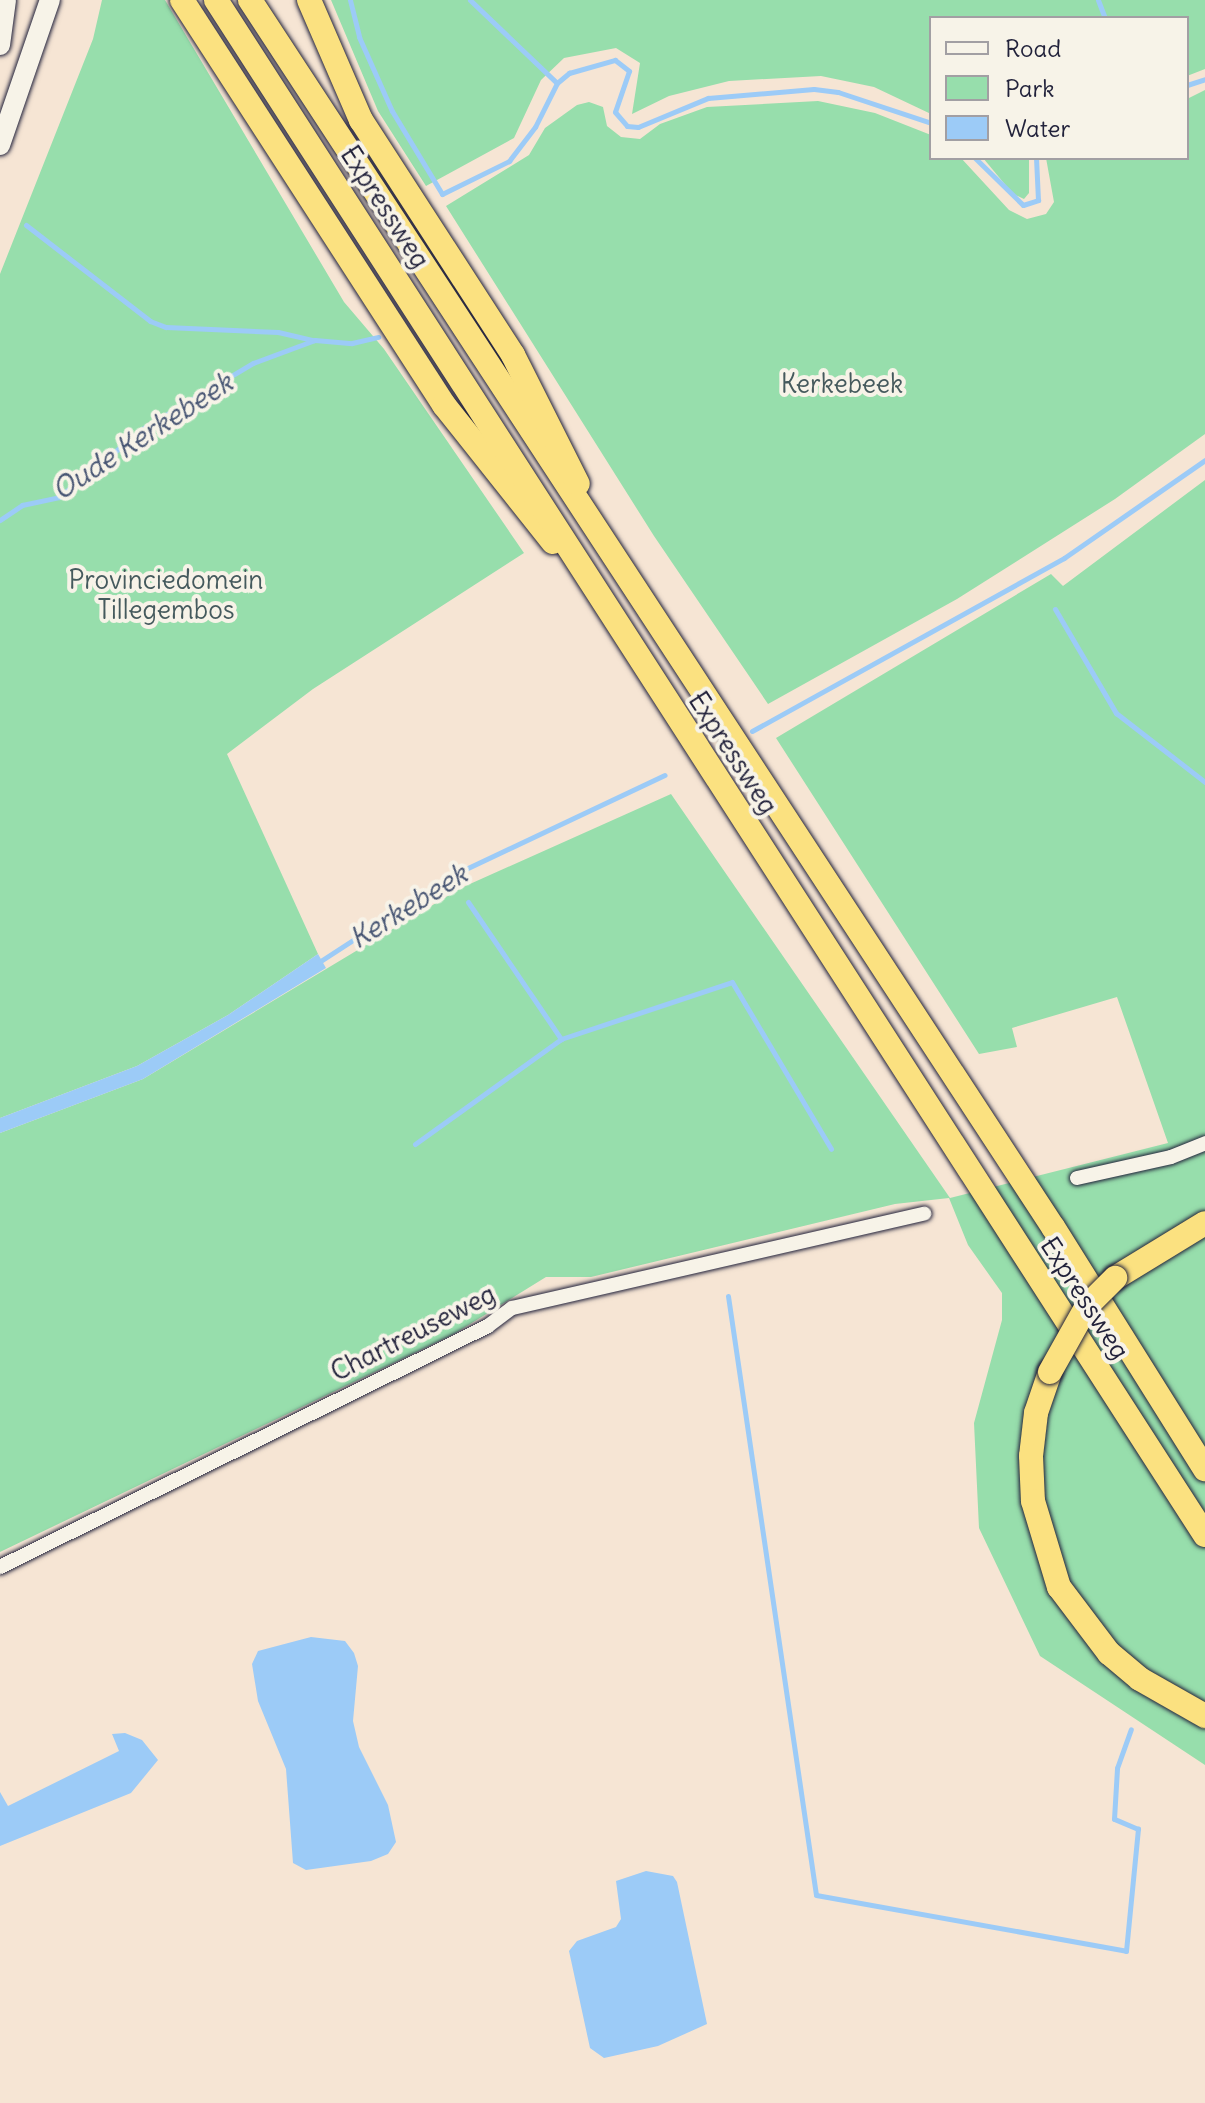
<!DOCTYPE html>
<style>
body{margin:0}
#map{position:relative;width:1205px;height:2103px;overflow:hidden;background:#f6e5d4;font-family:Delius,sans-serif}
div>[style]{position:absolute}
[style*='--x']{left:calc(var(--x)*1px);top:calc(var(--y)*1px);width:calc(var(--w)*1px);rotate:calc(var(--a)*1deg)}
.green>*{inset:0;background:#97deac}
.water>*{inset:0;background:#9ccbf7}
.stream>*{height:5px;margin:-2.5px;padding:0 2.5px;transform-origin:2.5px;border-radius:2.5px;background:#9ccbf7}
.roads{filter:drop-shadow(0 0 2px #22223b) drop-shadow(0 0 2px #22223b)}
.minor>*{height:14px;margin:-7px;padding:0 7px;transform-origin:7px;border-radius:7px;background:#f7f3e8}
.secondary>*{height:20px;margin:-10px;padding:0 10px;transform-origin:10px;border-radius:10px;background:#f7f3e8}
.trunk>*{height:24px;margin:-12px;padding:0 12px;transform-origin:12px;border-radius:12px;background:#fbe180}
.bridges{filter:drop-shadow(0 0 2px #22223b) drop-shadow(0 0 2px #22223b)}
.trunk-bridge>*{height:24px;margin:-12px;padding:0 12px;transform-origin:12px;border-radius:12px;background:#fbe180}
span{translate:-50% -50%;white-space:nowrap;text-align:center;line-height:1.15;-webkit-text-stroke:8px #f7f3e8;paint-order:stroke}
.street-label{font-size:26px;color:#22223b}
.park-label{font-size:26px;color:#455a5d}
.water-label{font-size:28px;color:#475573;font-style:italic}
.legend{position:absolute;left:929px;top:16px;width:260px;height:144px;box-sizing:border-box;background:#f7f3e8;border:2px solid #a29fa3;margin:0;padding:10px 14px;list-style:none;font-size:24px;color:#22223b}
.legend li{display:flex;align-items:center;gap:16px;height:40px}
.legend b{width:40px;border:2px solid #a29fa3}
</style>
<div id="map">
<div class="green">
<i style="clip-path:polygon(102px 0,165px 0,344px 302px,384px 349px,524px 553px,313px 689px,227px 754px,318px 954px,228px 1015px,137px 1066px,0 1118px,0 274px,93px 39px)"></i>
<i style="clip-path:polygon(331px 0,1205px 0,1205px 69px,1187px 76px,1187px 18px,931px 18px,931px 114px,874px 87px,821px 76px,729px 81px,669px 96px,632px 114px,640px 63px,616px 48px,564px 58px,541px 80px,514px 138px,426px 186px,378px 111px)"></i>
<i style="clip-path:polygon(1205px 90px,1205px 434px,1115px 499px,957px 599px,768px 704px,654px 536px,446px 206px,529px 155px,545px 128px,577px 105px,589px 102px,603px 107px,607px 126px,621px 137px,640px 139px,660px 124px,707px 107px,818px 101px,875px 113px,931px 135px,931px 158px,961px 158px,1009px 210px,1027px 219px,1046px 214px,1054px 202px,1046px 158px,1187px 158px,1187px 99px)"></i>
<i style="clip-path:polygon(983px 158px,1029px 158px,1029px 193px,1024px 199px,1013px 194px)"></i>
<i style="clip-path:polygon(1205px 480px,1205px 1765px,1040px 1656px,979px 1528px,974px 1423px,1002px 1320px,1002px 1293px,968px 1245px,949px 1198px,895px 1204px,591px 1277px,546px 1277px,454px 1334px,0 1552px,0 1133px,143px 1079px,461px 888px,671px 794px,950px 1198px,1168px 1143px,1117px 997px,1012px 1028px,1017px 1047px,979px 1054px,776px 738px,1051px 574px,1063px 586px)"></i>
</div>
<div class="water">
<i style="clip-path:polygon(318px 954px,326px 968px,143px 1079px,0 1133px,0 1118px,137px 1066px,228px 1015px)"></i>
<i style="clip-path:polygon(311px 1637px,345px 1641px,354px 1653px,358px 1666px,353px 1721px,359px 1747px,388px 1805px,396px 1842px,388px 1854px,371px 1861px,306px 1870px,293px 1863px,286px 1769px,258px 1701px,252px 1664px,258px 1651px)"></i>
<i style="clip-path:polygon(125px 1733px,142px 1740px,158px 1760px,131px 1793px,0 1846px,0 1792px,8px 1806px,119px 1751px,112px 1734px)"></i>
<i style="clip-path:polygon(646px 1871px,673px 1876px,677px 1882px,707px 2024px,658px 2046px,604px 2058px,590px 2048px,569px 1951px,577px 1941px,616px 1927px,621px 1919px,616px 1881px)"></i>
</div>
<div class="stream">
<i style="--x:350;--y:0;--w:38;--a:76"></i>
<i style="--x:359;--y:37;--w:81;--a:66"></i>
<i style="--x:392;--y:111;--w:97;--a:58.9"></i>
<i style="--x:442;--y:194;--w:75;--a:-26.2"></i>
<i style="--x:509;--y:161;--w:43;--a:-52.6"></i>
<i style="--x:535;--y:127;--w:49;--a:-63.4"></i>
<i style="--x:557;--y:83;--w:16;--a:-40"></i>
<i style="--x:569;--y:73;--w:48;--a:-15.8"></i>
<i style="--x:615;--y:60;--w:18;--a:38"></i>
<i style="--x:629;--y:71;--w:43;--a:108.9"></i>
<i style="--x:615;--y:112;--w:18;--a:49"></i>
<i style="--x:627;--y:126;--w:11;--a:5"></i>
<i style="--x:638;--y:127;--w:76;--a:-22.5"></i>
<i style="--x:708;--y:98;--w:106;--a:-4.9"></i>
<i style="--x:814;--y:89;--w:24;--a:7"></i>
<i style="--x:838;--y:92;--w:98;--a:18.4"></i>
<i style="--x:470;--y:0;--w:120;--a:43.7"></i>
<i style="--x:1098;--y:0;--w:19;--a:69"></i>
<i style="--x:1187;--y:85;--w:19;--a:-18"></i>
<i style="--x:975;--y:158;--w:67;--a:44.4"></i>
<i style="--x:1023;--y:205;--w:16;--a:-18"></i>
<i style="--x:1038;--y:200;--w:42;--a:-92.7"></i>
<i style="--x:26;--y:225;--w:157;--a:37.7"></i>
<i style="--x:150;--y:321;--w:17;--a:21"></i>
<i style="--x:166;--y:327;--w:112;--a:2.6"></i>
<i style="--x:278;--y:332;--w:37;--a:13"></i>
<i style="--x:0;--y:520;--w:27;--a:-34"></i>
<i style="--x:22;--y:505;--w:38;--a:-12"></i>
<i style="--x:59;--y:497;--w:109;--a:-39.1"></i>
<i style="--x:144;--y:428;--w:127;--a:-30.8"></i>
<i style="--x:253;--y:363;--w:66;--a:-20.4"></i>
<i style="--x:315;--y:340;--w:37;--a:5"></i>
<i style="--x:352;--y:343;--w:27;--a:-13"></i>
<i style="--x:1055;--y:609;--w:121;--a:59.6"></i>
<i style="--x:1116;--y:713;--w:113;--a:37.8"></i>
<i style="--x:752;--y:731;--w:357;--a:-29"></i>
<i style="--x:1064;--y:558;--w:172;--a:-34.8"></i>
<i style="--x:468;--y:902;--w:166;--a:55.8"></i>
<i style="--x:319;--y:962;--w:160;--a:-33"></i>
<i style="--x:453;--y:875;--w:234;--a:-25.3"></i>
<i style="--x:415;--y:1144;--w:180;--a:-35.7"></i>
<i style="--x:561;--y:1039;--w:180;--a:-18.4"></i>
<i style="--x:732;--y:982;--w:194;--a:59.3"></i>
<i style="--x:728;--y:1296;--w:605;--a:81.64"></i>
<i style="--x:816;--y:1895;--w:315;--a:10.2"></i>
<i style="--x:1126;--y:1951;--w:123;--a:-84.4"></i>
<i style="--x:1138;--y:1829;--w:26;--a:-157"></i>
<i style="--x:1114;--y:1819;--w:51;--a:-86.6"></i>
<i style="--x:1117;--y:1768;--w:41;--a:-70.3"></i>
</div>
<div class="roads">
<div class="minor">
<i style="--x:1077;--y:1178;--w:96;--a:-12.6"></i>
<i style="--x:1171;--y:1157;--w:37;--a:-22"></i>
<i style="--x:0;--y:1567;--w:544;--a:-26.28"></i>
<i style="--x:488;--y:1326;--w:30;--a:-37"></i>
<i style="--x:512;--y:1308;--w:423;--a:-12.9"></i>
</div>
<div class="secondary">
<i style="--x:0;--y:45;--w:45;--a:-82.4"></i>
<i style="--x:0;--y:145;--w:153;--a:-71"></i>
</div>
<div class="trunk">
<i style="--x:182;--y:0;--w:482;--a:57.1"></i>
<i style="--x:444;--y:405;--w:175;--a:51.5"></i>
<i style="--x:216;--y:0;--w:1826;--a:57.21"></i>
<i style="--x:250;--y:0;--w:1466;--a:56.8"></i>
<i style="--x:1053;--y:1227;--w:286;--a:57.9"></i>
<i style="--x:309;--y:0;--w:131;--a:66.6"></i>
<i style="--x:361;--y:120;--w:280;--a:57.1"></i>
<i style="--x:513;--y:355;--w:144;--a:63.3"></i>
<i style="--x:1115;--y:1278;--w:105;--a:-31.4"></i>
<i style="--x:1050;--y:1372;--w:43;--a:108.9"></i>
<i style="--x:1036;--y:1413;--w:43;--a:96.6"></i>
<i style="--x:1031;--y:1456;--w:45;--a:87.5"></i>
<i style="--x:1033;--y:1501;--w:90;--a:73.2"></i>
<i style="--x:1059;--y:1587;--w:83;--a:52.9"></i>
<i style="--x:1109;--y:1653;--w:40;--a:40"></i>
<i style="--x:1140;--y:1679;--w:75;--a:29.6"></i>
</div>
</div>
<div class="bridges">
<div class="trunk-bridge">
<i style="--x:1050;--y:1372;--w:76;--a:-60.7"></i>
<i style="--x:1087;--y:1306;--w:40;--a:-45"></i>
</div>
</div>
<div class="street-label">
<span style="left:385px;top:207px;rotate:57deg">Expressweg</span>
<span style="left:733px;top:753px;rotate:57deg">Expressweg</span>
<span style="left:1085px;top:1298px;rotate:57deg">Expressweg</span>
<span style="left:413px;top:1333px;rotate:-27deg">Chartreuseweg</span>
</div>
<div class="park-label">
<span style="left:842px;top:384px">Kerkebeek</span>
<span style="left:166px;top:595px">Provinciedomein<br>Tillegembos</span>
</div>
<div class="water-label">
<span style="left:142px;top:436px;rotate:-33deg">Oude Kerkebeek</span>
<span style="left:408px;top:906px;rotate:-32deg">Kerkebeek</span>
</div>
<ul class="legend">
<li><b style="height:10px;background:#f7f3e8"></b>Road</li>
<li><b style="height:22px;background:#97deac"></b>Park</li>
<li><b style="height:22px;background:#9ccbf7"></b>Water</li>
</ul>
</div>
